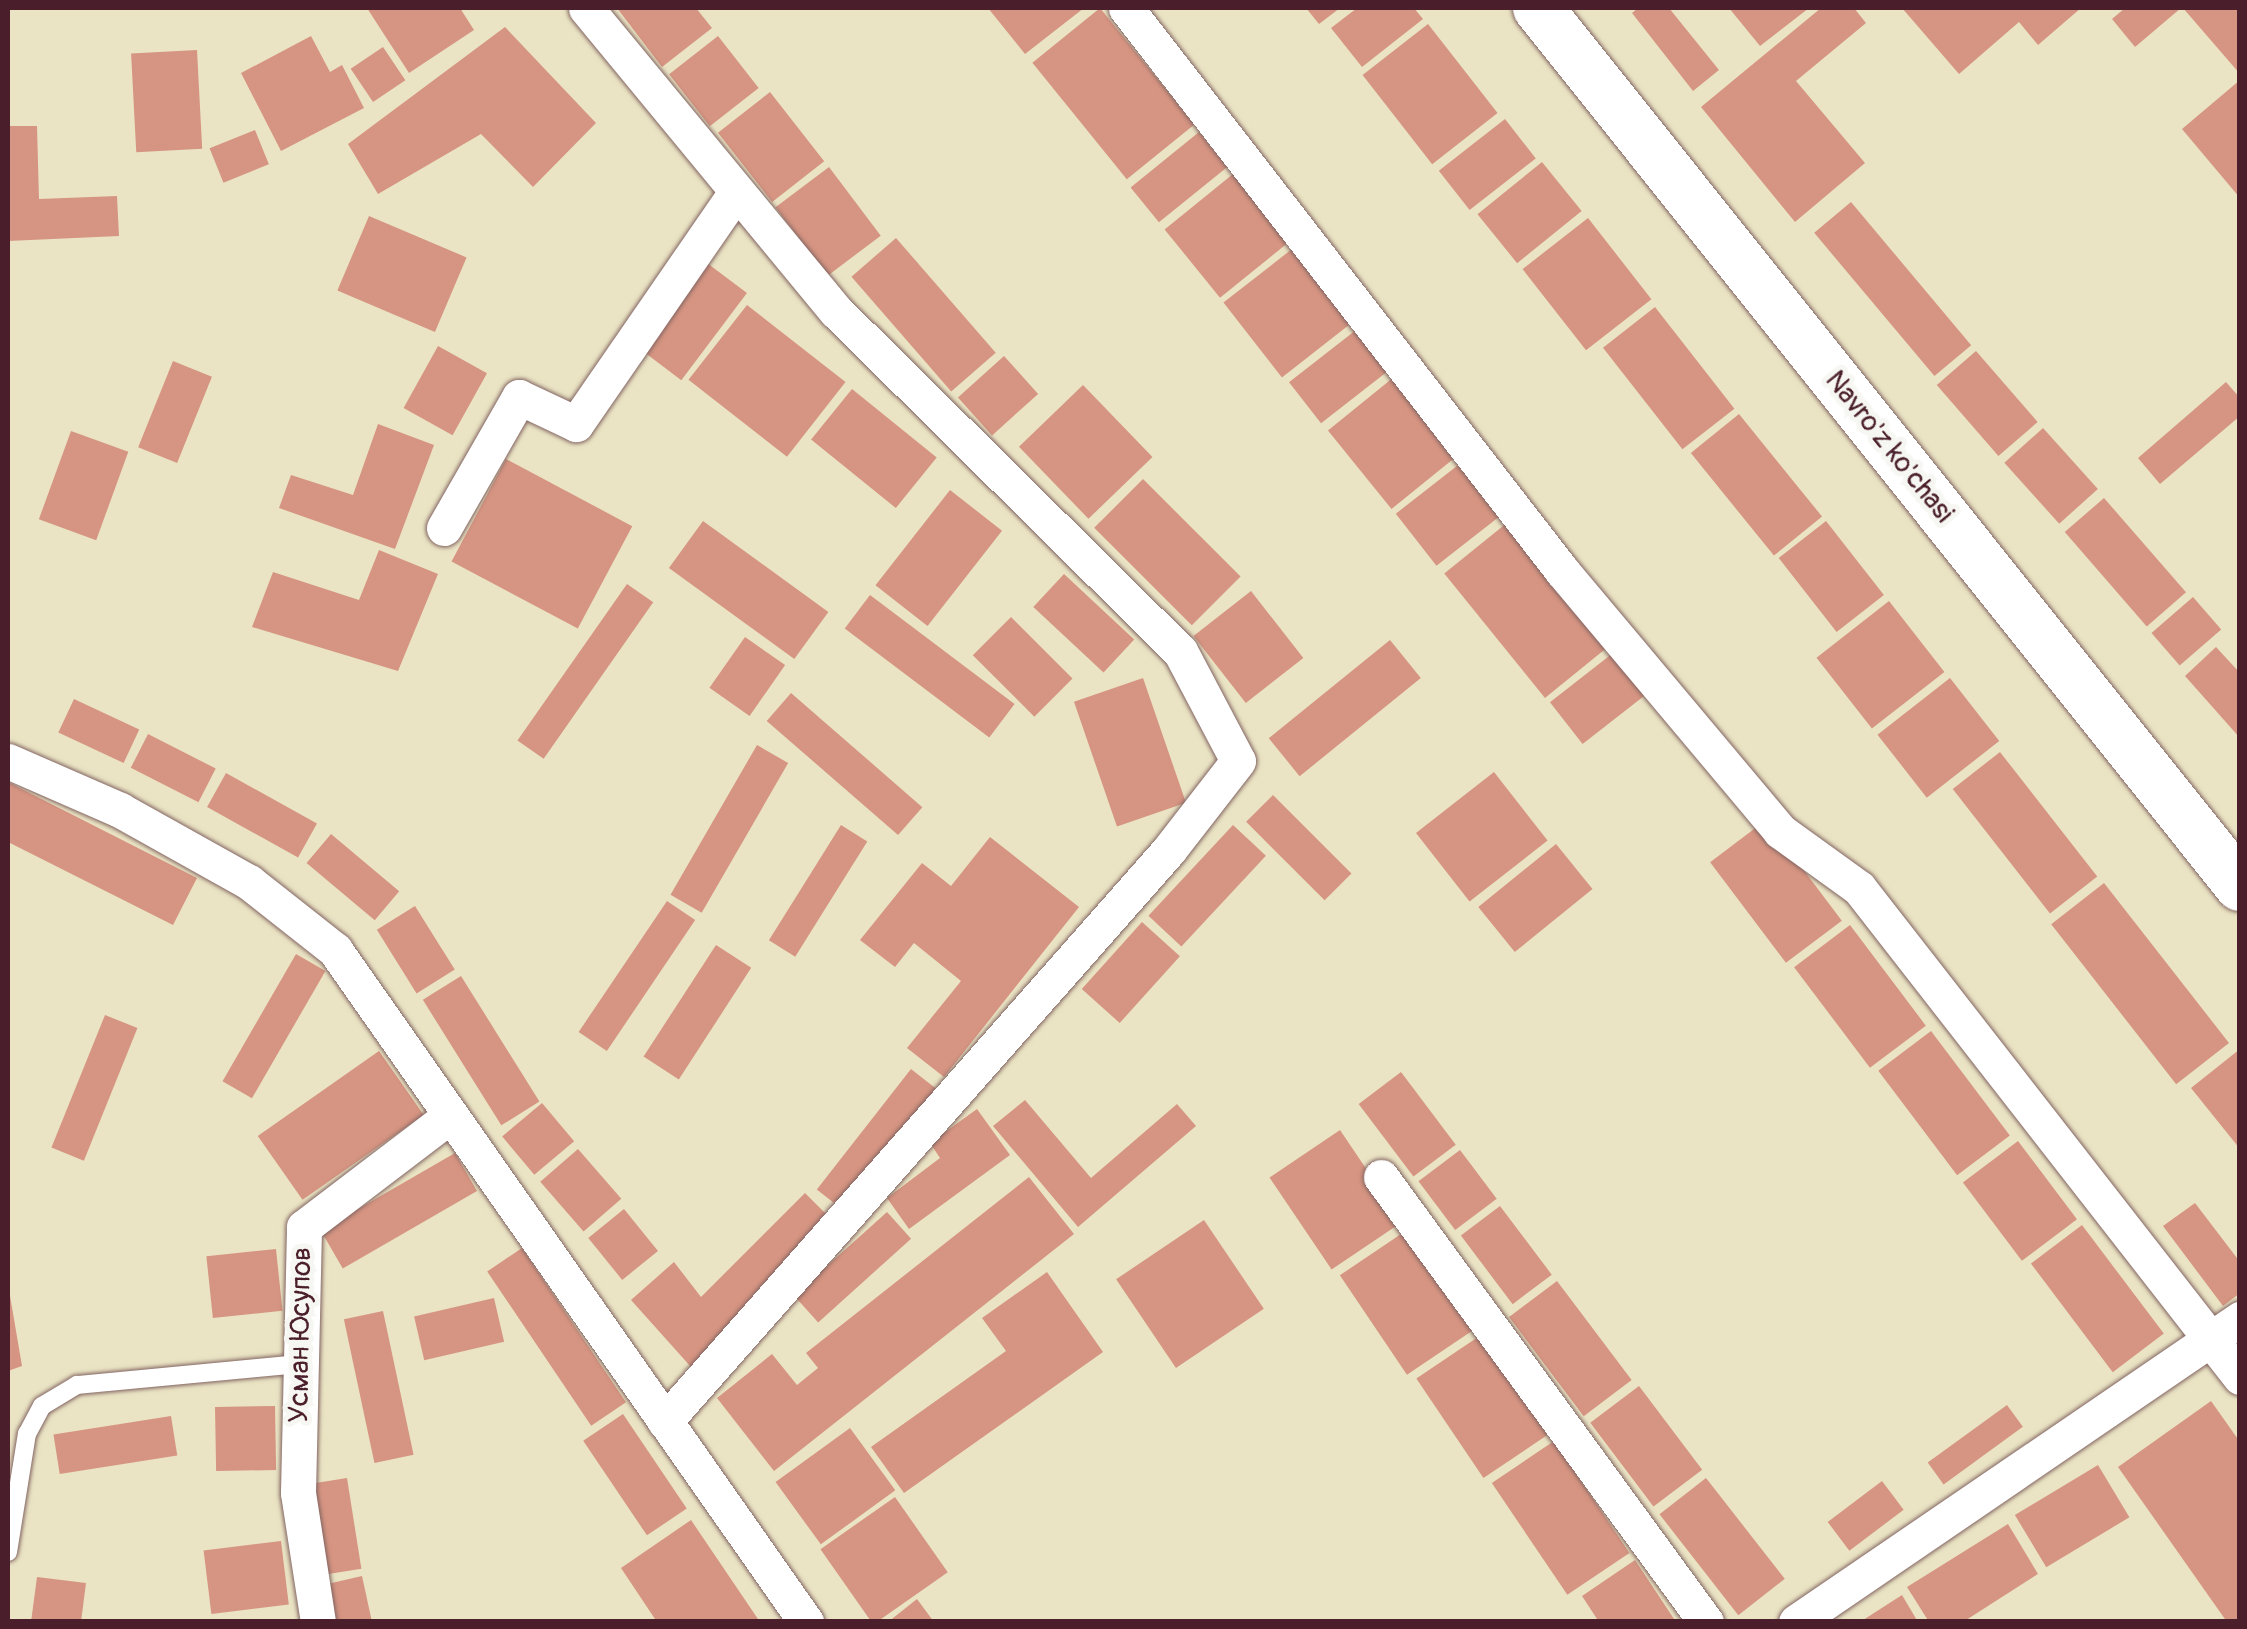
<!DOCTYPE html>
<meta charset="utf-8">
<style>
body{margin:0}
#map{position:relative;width:2247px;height:1629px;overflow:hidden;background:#eae4c4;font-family:Pangolin,sans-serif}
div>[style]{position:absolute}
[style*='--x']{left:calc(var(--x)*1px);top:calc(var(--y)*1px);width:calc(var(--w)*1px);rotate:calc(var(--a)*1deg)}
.building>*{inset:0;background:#d69582;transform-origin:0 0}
.roads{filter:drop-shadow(0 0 2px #826461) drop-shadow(0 0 2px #826461)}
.lane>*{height:18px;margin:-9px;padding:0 9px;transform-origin:9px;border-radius:9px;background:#fff}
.street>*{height:35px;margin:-17.5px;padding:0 17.5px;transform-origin:17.5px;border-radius:17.5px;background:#fff}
.secondary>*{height:50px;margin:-25px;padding:0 25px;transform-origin:25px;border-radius:25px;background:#fff}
span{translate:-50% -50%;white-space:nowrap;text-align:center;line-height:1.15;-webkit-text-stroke:10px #f6f6f2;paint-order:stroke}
.street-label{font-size:28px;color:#4a1f2b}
.frame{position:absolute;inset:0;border:10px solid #4a1f2b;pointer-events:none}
</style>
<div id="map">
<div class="building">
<i style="clip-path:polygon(367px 8px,460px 8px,474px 30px,409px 73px)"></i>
<i style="clip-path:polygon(617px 8px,696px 8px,712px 28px,662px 67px)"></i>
<i style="clip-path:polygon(988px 8px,1084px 8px,1025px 54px)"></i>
<i style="left:1100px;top:8px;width:150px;height:87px;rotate:51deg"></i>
<i style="clip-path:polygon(1306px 8px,1340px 8px,1319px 24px)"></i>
<i style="clip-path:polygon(1357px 8px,1414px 8px,1423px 19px,1362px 67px,1331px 28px)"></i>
<i style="clip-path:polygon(1638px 8px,1669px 8px,1719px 70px,1693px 91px,1632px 13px)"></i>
<i style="clip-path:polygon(1729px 8px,1809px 8px,1760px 46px)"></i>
<i style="clip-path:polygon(1821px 8px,1854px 8px,1866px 23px,1796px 81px,1865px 163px,1795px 222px,1701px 107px)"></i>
<i style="clip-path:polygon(1902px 8px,2081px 8px,2038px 45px,2019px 22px,1959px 74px)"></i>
<i style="clip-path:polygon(2125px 8px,2181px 8px,2135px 47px,2112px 19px)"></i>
<i style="clip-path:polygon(2183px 8px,2240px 8px,2240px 74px)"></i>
<i style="left:1428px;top:24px;width:113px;height:83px;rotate:52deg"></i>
<i style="clip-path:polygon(505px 27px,596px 123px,533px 187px,481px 134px,378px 194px,348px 144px)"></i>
<i style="clip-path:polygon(311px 36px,330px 72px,342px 65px,364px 108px,281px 151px,241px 73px)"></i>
<i style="left:718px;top:36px;width:66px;height:62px;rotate:52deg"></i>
<i style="left:383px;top:47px;width:40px;height:39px;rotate:56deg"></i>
<i style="left:197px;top:50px;width:99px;height:66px;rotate:87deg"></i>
<i style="clip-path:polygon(2240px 80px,2240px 198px,2182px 129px)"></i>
<i style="left:770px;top:92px;width:88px;height:66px;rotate:52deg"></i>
<i style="left:1505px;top:119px;width:50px;height:84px;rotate:52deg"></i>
<i style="clip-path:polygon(8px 126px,37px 126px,39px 199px,117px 196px,119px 236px,8px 241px)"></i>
<i style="left:255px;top:130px;width:37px;height:49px;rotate:68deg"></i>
<i style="left:1199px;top:132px;width:45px;height:88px;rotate:51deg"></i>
<i style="left:1542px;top:162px;width:63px;height:83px;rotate:51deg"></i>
<i style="left:829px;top:167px;width:86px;height:67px;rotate:53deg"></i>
<i style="left:1233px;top:174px;width:88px;height:88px;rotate:51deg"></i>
<i style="left:1851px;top:202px;width:187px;height:48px;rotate:50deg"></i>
<i style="left:369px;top:216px;width:106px;height:81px;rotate:23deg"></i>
<i style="left:1588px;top:218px;width:103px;height:83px;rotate:52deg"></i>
<i style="left:896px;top:238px;width:152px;height:59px;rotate:49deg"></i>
<i style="left:1292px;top:249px;width:95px;height:87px;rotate:52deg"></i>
<i style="left:703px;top:260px;width:55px;height:109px;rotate:37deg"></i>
<i style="left:747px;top:305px;width:125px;height:95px;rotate:38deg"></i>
<i style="left:1655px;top:307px;width:129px;height:66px;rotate:52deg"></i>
<i style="left:1356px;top:330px;width:52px;height:85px;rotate:52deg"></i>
<i style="left:438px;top:346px;width:56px;height:71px;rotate:29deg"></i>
<i style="left:1976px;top:351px;width:94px;height:52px;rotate:49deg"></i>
<i style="left:1004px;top:356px;width:51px;height:62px;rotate:48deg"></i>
<i style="left:173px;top:361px;width:42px;height:93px;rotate:22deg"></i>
<i style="left:1394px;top:377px;width:101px;height:85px;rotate:51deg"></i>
<i style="clip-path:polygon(2226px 382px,2240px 398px,2240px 416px,2160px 484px,2138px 458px)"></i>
<i style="left:1083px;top:385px;width:100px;height:89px;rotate:46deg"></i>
<i style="left:852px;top:389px;width:109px;height:65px;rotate:39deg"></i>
<i style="left:1739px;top:414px;width:132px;height:62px;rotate:51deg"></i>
<i style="clip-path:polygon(378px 424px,434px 445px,395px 549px,279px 508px,291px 475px,353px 495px)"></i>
<i style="left:2043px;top:428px;width:82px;height:52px;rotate:48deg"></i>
<i style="left:71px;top:431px;width:61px;height:94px;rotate:20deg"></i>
<i style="left:506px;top:459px;width:143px;height:116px;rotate:28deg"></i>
<i style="left:1462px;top:462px;width:66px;height:84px;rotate:52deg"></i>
<i style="left:1143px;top:479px;width:138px;height:69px;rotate:45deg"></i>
<i style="left:950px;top:490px;width:66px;height:121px;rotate:38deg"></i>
<i style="left:2104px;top:498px;width:125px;height:52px;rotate:49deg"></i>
<i style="left:703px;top:521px;width:155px;height:58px;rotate:36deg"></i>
<i style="left:1826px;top:521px;width:94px;height:60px;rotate:52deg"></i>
<i style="left:1508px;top:522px;width:160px;height:82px;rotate:51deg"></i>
<i style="clip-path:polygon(379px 550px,438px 574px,398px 671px,252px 627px,273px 572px,359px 600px)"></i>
<i style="left:1064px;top:574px;width:96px;height:45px;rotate:43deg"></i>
<i style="left:627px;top:584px;width:32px;height:191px;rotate:35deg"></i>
<i style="left:1251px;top:591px;width:85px;height:73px;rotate:52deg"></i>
<i style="left:870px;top:595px;width:181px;height:42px;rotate:37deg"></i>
<i style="left:2193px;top:597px;width:43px;height:55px;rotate:49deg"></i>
<i style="left:1889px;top:601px;width:90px;height:92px;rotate:52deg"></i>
<i style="left:1011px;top:617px;width:87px;height:54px;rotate:45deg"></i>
<i style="left:745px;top:637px;width:49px;height:62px;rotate:35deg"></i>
<i style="left:1390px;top:640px;width:49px;height:156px;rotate:51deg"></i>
<i style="clip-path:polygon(2216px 647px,2240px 673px,2240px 738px,2185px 676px)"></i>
<i style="left:1613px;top:653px;width:53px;height:80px;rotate:52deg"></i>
<i style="left:1143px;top:678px;width:132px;height:73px;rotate:71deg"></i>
<i style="left:1950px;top:678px;width:80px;height:92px;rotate:52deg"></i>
<i style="left:791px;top:693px;width:174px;height:37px;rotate:41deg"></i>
<i style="left:74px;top:699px;width:72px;height:37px;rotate:25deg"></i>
<i style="left:148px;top:734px;width:76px;height:38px;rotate:27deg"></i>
<i style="left:757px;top:745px;width:36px;height:173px;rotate:30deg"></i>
<i style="left:2000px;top:752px;width:158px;height:60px;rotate:52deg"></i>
<i style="left:1494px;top:772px;width:87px;height:99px;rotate:52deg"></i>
<i style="left:226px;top:773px;width:104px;height:39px;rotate:29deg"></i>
<i style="clip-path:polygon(8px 782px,197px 878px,173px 925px,8px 842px)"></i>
<i style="left:1273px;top:795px;width:111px;height:38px;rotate:45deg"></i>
<i style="left:1766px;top:820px;width:126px;height:70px;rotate:53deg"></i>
<i style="left:841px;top:825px;width:31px;height:136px;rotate:32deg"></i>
<i style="left:1233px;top:825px;width:45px;height:124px;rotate:43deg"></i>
<i style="left:331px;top:834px;width:89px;height:38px;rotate:40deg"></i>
<i style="clip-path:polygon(990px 837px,1079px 907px,944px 1077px,907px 1048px,961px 981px,914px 943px,895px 967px,860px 940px,922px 863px,951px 886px)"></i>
<i style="left:1556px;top:844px;width:58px;height:100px;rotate:51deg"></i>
<i style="left:2104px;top:883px;width:203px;height:67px;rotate:52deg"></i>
<i style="left:667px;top:901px;width:34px;height:158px;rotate:34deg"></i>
<i style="left:415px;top:906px;width:75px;height:45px;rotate:58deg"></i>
<i style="left:1142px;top:922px;width:51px;height:90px;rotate:42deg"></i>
<i style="left:1850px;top:925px;width:126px;height:70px;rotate:53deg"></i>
<i style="left:716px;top:945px;width:42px;height:133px;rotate:33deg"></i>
<i style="left:296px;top:954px;width:34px;height:147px;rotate:30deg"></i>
<i style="left:461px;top:976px;width:148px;height:45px;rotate:58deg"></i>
<i style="left:105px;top:1015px;width:35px;height:143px;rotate:22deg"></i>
<i style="left:1931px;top:1031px;width:131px;height:66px;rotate:53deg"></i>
<i style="clip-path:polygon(2240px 1049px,2240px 1149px,2191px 1088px)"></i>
<i style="left:379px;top:1051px;width:78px;height:148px;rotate:55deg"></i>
<i style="left:911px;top:1069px;width:34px;height:153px;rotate:38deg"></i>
<i style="left:1401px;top:1072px;width:91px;height:53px;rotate:53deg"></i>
<i style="clip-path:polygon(1025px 1100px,1091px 1178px,1177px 1104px,1196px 1126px,1078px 1227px,993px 1126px)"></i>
<i style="left:542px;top:1103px;width:50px;height:52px;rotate:50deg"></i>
<i style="clip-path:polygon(977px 1109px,1010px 1155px,909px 1229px,887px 1198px,940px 1158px,930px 1143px)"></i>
<i style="left:1340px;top:1130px;width:111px;height:85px;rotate:56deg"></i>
<i style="left:2018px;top:1141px;width:98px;height:69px;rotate:53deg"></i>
<i style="left:578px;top:1149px;width:66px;height:50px;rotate:49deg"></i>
<i style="left:1460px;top:1150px;width:61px;height:52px;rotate:53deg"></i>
<i style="left:455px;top:1153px;width:44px;height:155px;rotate:60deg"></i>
<i style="clip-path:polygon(1029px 1177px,1074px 1234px,774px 1471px,717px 1398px,772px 1354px,797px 1385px,818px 1368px,806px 1353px)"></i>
<i style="clip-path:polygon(805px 1193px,835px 1223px,691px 1367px,631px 1300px,674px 1262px,701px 1297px)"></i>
<i style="clip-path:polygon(2195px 1203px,2240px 1262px,2240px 1293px,2223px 1306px,2163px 1226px)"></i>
<i style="left:1500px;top:1206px;width:86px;height:49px;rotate:53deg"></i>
<i style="left:624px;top:1209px;width:54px;height:46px;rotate:51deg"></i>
<i style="left:887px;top:1212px;width:36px;height:125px;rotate:48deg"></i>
<i style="left:1204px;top:1220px;width:107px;height:106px;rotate:56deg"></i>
<i style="left:2082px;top:1225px;width:136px;height:64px;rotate:53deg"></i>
<i style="left:1407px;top:1230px;width:120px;height:81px;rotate:56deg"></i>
<i style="left:522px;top:1248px;width:186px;height:42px;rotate:56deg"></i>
<i style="left:276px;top:1249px;width:62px;height:70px;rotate:84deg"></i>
<i style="clip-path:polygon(1047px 1272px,1103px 1352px,904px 1493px,871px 1447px,1006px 1351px,982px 1318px)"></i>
<i style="left:1557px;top:1281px;width:124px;height:60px;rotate:53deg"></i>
<i style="clip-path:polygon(8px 1284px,22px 1366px,8px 1371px)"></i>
<i style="left:494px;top:1298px;width:45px;height:82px;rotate:77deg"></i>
<i style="left:383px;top:1311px;width:147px;height:40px;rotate:78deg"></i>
<i style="left:1481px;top:1335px;width:120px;height:78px;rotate:56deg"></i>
<i style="left:1639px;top:1386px;width:105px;height:61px;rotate:53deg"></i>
<i style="clip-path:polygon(2211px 1401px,2240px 1442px,2240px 1622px,2227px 1622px,2118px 1467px)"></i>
<i style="left:2007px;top:1405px;width:27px;height:98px;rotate:54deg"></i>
<i style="left:275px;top:1406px;width:64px;height:60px;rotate:89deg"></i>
<i style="left:623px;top:1414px;width:114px;height:48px;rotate:56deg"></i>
<i style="left:171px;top:1416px;width:40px;height:119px;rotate:81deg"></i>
<i style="left:850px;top:1428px;width:77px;height:92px;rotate:54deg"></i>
<i style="left:1554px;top:1441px;width:135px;height:75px;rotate:56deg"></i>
<i style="left:2098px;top:1465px;width:61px;height:97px;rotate:59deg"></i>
<i style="left:347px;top:1478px;width:92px;height:38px;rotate:81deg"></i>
<i style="left:1706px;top:1478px;width:128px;height:59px;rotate:52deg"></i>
<i style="left:1882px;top:1481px;width:36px;height:68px;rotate:53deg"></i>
<i style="left:895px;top:1497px;width:92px;height:91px;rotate:55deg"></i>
<i style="clip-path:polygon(691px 1520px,760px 1622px,657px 1622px,621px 1568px)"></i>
<i style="clip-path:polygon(2008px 1524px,2038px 1574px,1963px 1622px,1929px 1622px,1907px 1587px)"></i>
<i style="left:281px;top:1541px;width:64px;height:78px;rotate:83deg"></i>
<i style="clip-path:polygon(1635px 1560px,1676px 1622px,1599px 1622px,1582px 1596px)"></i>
<i style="clip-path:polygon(362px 1576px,372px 1622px,331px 1622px,323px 1585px)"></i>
<i style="clip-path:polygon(37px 1577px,86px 1583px,81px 1622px,31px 1622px)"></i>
<i style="clip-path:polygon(1902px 1595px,1918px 1622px,1860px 1622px)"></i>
<i style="clip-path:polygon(917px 1599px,934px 1622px,888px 1622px)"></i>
</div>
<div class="roads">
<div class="lane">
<i style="--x:8;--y:1552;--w:120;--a:-80.9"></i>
<i style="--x:27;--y:1434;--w:32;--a:-62"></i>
<i style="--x:42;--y:1406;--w:41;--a:-31"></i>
<i style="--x:77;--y:1385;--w:225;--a:-5.4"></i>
</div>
<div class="street">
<i style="--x:586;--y:8;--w:393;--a:50.5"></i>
<i style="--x:836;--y:311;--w:484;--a:44.7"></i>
<i style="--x:1180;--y:651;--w:124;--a:62.2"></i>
<i style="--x:1238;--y:761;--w:113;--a:127.8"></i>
<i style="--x:1169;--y:850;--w:762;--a:131.43"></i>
<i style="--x:1126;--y:8;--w:712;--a:52.24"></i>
<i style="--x:1562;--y:571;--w:339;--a:50"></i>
<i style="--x:1780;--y:831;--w:97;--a:35.8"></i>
<i style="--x:1859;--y:888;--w:620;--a:52.08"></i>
<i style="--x:444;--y:528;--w:151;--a:-60.2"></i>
<i style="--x:519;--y:397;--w:63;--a:25.3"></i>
<i style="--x:576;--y:424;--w:278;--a:-55.4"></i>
<i style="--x:8;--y:761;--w:122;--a:23.6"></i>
<i style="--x:120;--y:810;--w:148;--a:29.2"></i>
<i style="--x:249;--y:882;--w:110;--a:38.3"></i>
<i style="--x:335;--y:950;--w:821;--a:54.97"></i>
<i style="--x:1381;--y:1177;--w:551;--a:53.86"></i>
<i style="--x:318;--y:1622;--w:131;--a:-98.8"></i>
<i style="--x:298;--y:1493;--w:266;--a:-88.7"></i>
<i style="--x:304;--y:1227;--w:180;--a:-37.3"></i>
<i style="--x:1796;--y:1622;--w:538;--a:-34.31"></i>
</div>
<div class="secondary">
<i style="--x:1538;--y:8;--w:1124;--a:51.36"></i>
</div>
</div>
<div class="street-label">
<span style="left:1889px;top:447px;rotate:51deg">Navro'z ko'chasi</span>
<span style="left:301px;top:1335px;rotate:-89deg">Усман Юсупов</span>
</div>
<div class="frame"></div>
</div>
